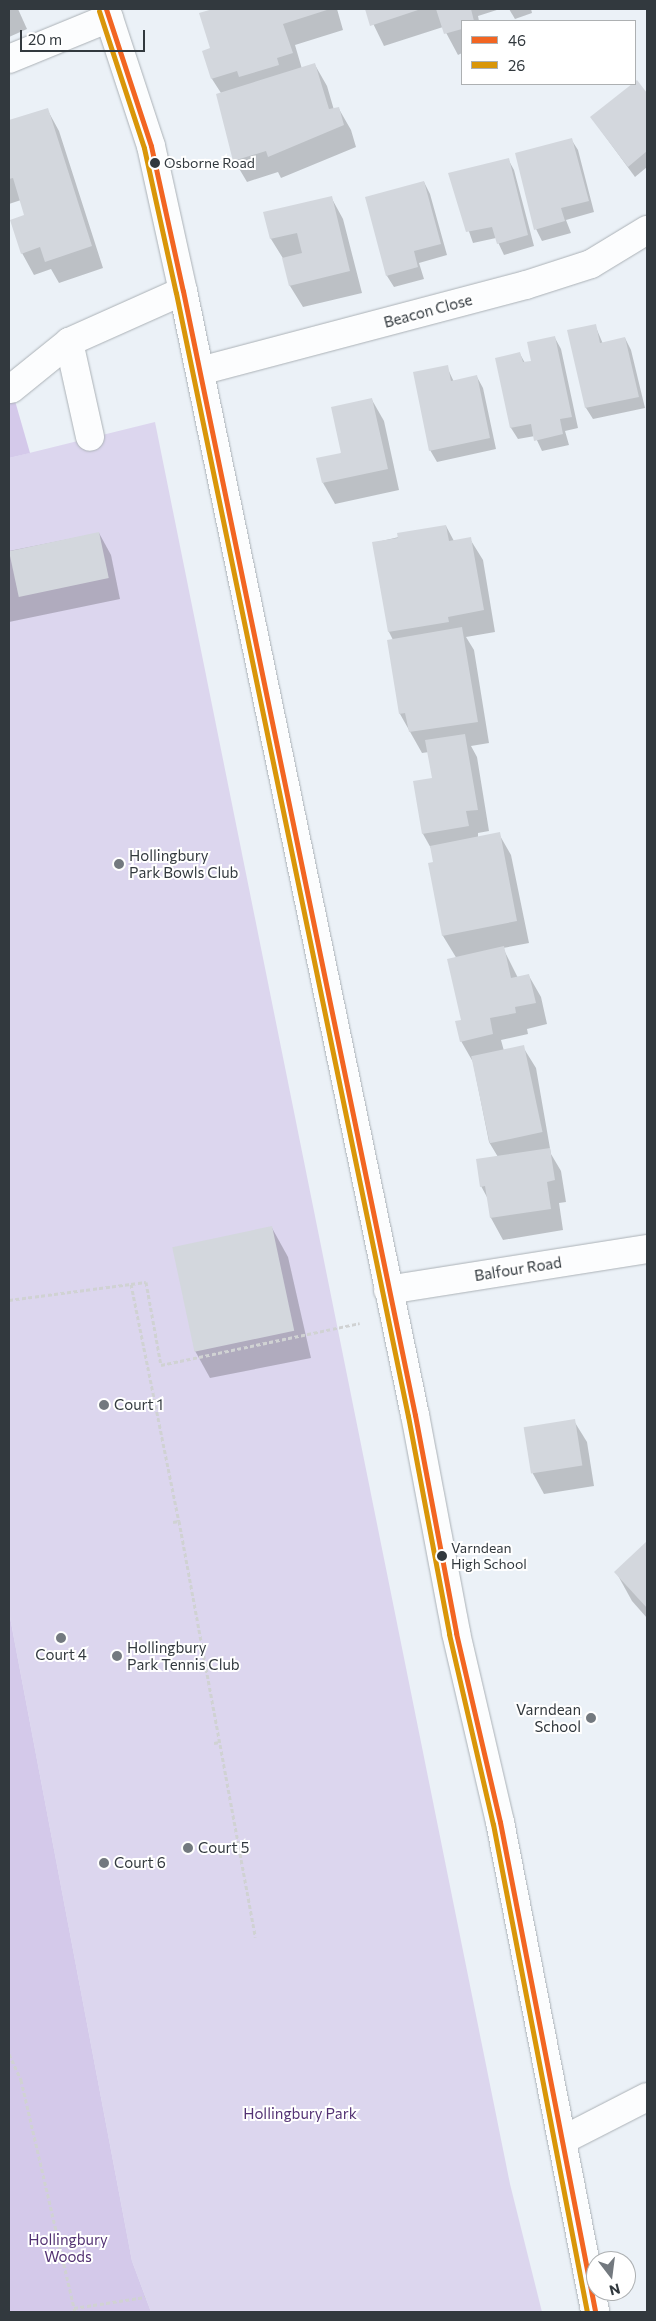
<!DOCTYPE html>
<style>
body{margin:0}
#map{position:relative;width:656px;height:2321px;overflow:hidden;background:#ebf1f7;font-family:Commissioner,sans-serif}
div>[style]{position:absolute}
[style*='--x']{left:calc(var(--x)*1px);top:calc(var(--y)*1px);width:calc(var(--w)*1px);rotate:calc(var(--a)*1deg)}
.green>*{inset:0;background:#dcd6ee}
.forest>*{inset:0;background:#d4c9ea}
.shadow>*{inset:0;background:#0003}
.building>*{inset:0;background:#d3d7dd;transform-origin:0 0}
.path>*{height:3px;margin-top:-1.5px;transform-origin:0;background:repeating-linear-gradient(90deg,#d0d2d3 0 4px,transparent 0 6.5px)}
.roads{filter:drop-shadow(0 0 1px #abb1b6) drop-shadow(0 0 1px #abb1b6)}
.minor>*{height:28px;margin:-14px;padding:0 14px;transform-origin:14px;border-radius:14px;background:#fcfdfe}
.bus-1>*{height:5px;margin:-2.5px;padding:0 2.5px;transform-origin:2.5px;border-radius:2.5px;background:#f26522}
.bus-2>*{height:5px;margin:-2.5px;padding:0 2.5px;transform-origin:2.5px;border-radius:2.5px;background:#d99609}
.dots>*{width:14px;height:14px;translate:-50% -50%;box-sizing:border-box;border:2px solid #fff;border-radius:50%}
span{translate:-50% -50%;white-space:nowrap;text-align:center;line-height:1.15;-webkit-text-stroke:4px #fff;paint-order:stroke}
.bus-label{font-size:14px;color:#32393e}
.left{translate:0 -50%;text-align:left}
.street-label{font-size:15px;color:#32393e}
.poi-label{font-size:15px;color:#32393e}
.right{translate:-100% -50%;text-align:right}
.park-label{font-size:15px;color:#533273}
.frame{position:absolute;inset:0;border:10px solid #32393e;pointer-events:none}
.legend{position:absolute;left:461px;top:20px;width:175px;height:65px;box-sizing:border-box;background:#fff;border:1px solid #adb0b2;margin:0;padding:6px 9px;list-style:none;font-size:15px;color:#32393e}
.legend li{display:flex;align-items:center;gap:10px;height:25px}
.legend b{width:25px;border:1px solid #adb0b2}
.north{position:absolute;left:586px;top:2251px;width:50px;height:50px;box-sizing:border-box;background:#fff;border:1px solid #adb0b2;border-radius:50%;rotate:165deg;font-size:14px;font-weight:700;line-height:20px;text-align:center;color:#32393e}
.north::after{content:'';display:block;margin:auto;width:18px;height:22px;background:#73797f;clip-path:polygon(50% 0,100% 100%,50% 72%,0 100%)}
.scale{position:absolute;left:20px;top:30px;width:125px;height:22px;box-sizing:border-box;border:2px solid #32393e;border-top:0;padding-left:6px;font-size:15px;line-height:18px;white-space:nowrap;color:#32393e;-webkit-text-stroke:4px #fff;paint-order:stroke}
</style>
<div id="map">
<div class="green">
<i style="clip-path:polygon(155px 422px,510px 2184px,542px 2312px,151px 2312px,132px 2261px,9px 1612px,9px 458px)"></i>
</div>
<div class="forest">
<i style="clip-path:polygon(9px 380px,30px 453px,9px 458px)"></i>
<i style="clip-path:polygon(9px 1612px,132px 2261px,151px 2312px,9px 2312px)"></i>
</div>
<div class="shadow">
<i style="clip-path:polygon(9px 9px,18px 9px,27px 29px,9px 37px)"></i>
<i style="clip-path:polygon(217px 9px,337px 9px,343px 30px,295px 45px,302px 69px,315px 65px,327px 86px,334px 110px,339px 109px,351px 130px,356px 147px,281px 178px,278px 172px,247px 182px,234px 160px,221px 93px,212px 79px,212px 48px,201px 14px)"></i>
<i style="clip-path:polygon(366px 9px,500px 9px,478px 16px,479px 21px,462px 21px,462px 53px,458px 55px,443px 27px,384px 46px)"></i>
<i style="clip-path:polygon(509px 9px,531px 9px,532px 13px,515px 19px)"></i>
<i style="clip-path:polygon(637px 82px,647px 95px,647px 167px,635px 177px,591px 117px)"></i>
<i style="clip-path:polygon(47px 109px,59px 131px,103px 268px,59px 283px,51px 269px,34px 275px,22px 253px,26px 215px,21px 200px,9px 204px,9px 121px)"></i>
<i style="clip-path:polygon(571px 139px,578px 150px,594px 212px,566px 220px,571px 233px,542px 241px,536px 229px)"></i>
<i style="clip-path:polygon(508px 159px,514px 170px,534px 246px,504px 255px,496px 238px,473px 243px,449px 174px)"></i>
<i style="clip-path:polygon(424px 182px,430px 194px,447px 255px,419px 263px,424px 279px,394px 287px,387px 276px)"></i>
<i style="clip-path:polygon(331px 197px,343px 219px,362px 293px,303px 307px,290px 286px,284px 260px,271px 239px,265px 213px)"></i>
<i style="clip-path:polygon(595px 325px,603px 344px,625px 338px,631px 350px,645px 408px,593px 419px,586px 408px,569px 331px)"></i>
<i style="clip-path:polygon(555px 338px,561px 349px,578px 428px,565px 431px,569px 445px,542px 451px,535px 436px,518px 439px,511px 428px,497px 359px,520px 354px,525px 363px,532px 362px)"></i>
<i style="clip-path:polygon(447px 367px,454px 382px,477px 377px,483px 388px,496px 449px,437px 462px,430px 450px)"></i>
<i style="clip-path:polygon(372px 400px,384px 421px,399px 490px,335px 504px,323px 483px)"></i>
<i style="clip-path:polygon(446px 526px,454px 541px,470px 539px,483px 560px,495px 632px,466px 637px,474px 650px,489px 743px,471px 746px,477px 757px,489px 831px,478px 833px,478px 838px,499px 834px,511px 855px,529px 943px,503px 948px,518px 978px,529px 976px,541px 997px,547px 1024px,527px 1029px,528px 1034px,501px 1040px,504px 1051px,523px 1047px,536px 1068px,551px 1154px,561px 1171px,566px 1202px,559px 1203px,563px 1230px,503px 1240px,491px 1218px,488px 1199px,481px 1186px,498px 1157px,489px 1142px,473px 1062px,461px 1041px,463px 1021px,457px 959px,443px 936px,429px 864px,435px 863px,432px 850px,423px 834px,433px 779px,429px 752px,422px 753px,400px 714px,393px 640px,389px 632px,373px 543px)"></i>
<i style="clip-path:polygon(99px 533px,111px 555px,120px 599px,9px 622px,9px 551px)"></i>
<i style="clip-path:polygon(272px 1228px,288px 1257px,311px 1358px,210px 1378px,194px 1349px)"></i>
<i style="clip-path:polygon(574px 1421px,587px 1442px,594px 1486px,544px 1494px,532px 1472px)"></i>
<i style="clip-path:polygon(647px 1543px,647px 1618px,632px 1601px,616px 1572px)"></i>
</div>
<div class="building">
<i style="clip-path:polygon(213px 9px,330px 9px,283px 24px,293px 53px,277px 58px,279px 65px,239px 77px,237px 71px,211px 79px,202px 51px,210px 48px,199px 13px)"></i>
<i style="clip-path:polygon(365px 9px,421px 9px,370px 26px)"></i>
<i style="clip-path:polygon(436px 9px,471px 9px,474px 21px,462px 21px,462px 29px,444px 34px)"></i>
<i style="clip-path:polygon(315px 63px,329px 109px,339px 107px,344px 125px,268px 157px,266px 151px,233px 161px,216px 94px)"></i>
<i style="clip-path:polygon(637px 80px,647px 93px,647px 151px,628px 167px,590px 117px)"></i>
<i style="clip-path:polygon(48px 108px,92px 246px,45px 262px,40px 247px,21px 254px,10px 220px,24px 215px,13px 178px,9px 179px,9px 120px)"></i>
<i style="clip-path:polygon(572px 138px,589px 201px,561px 208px,565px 221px,534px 230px,515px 153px)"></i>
<i style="clip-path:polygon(509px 158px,528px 235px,497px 244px,492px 227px,466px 232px,448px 173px)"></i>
<i style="clip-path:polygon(424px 181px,441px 244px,414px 251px,418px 267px,386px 276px,365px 197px)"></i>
<i style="clip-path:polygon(332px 196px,350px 271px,289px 286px,282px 258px,302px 253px,297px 233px,270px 239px,263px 212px)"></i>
<i style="clip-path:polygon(596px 324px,600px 343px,625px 337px,639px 397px,585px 408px,567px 330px)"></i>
<i style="clip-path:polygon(555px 336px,572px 417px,560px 419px,563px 434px,534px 441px,531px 424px,510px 428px,495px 358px,520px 352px,523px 362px,531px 361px,527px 342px)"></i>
<i style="clip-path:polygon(448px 365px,451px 381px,477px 375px,490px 438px,429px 451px,413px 372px)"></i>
<i style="clip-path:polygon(372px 398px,388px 469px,322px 483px,316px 458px,341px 453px,331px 407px)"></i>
<i style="clip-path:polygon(446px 525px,449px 541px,471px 537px,484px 610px,448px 617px,449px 622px,388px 632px,372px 542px,398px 538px,397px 533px)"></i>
<i style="left:99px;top:532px;width:47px;height:92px;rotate:78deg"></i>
<i style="clip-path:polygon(462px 627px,478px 722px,409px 732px,405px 713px,399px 714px,387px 640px)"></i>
<i style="clip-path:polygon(465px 734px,478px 810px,466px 811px,469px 826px,422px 834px,413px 781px,432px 778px,425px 740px)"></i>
<i style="clip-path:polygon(500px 832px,517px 921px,442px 936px,428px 863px,433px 862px,430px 846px)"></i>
<i style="clip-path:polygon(504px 946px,511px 978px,529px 974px,536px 1003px,515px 1007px,516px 1013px,490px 1018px,493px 1034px,460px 1042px,455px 1021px,461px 1020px,447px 959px)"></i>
<i style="left:524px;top:1045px;width:89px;height:54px;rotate:78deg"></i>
<i style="clip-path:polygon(550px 1148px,555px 1180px,547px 1182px,551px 1209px,490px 1218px,485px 1186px,480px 1187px,476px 1159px)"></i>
<i style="left:272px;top:1226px;width:107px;height:102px;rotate:78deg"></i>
<i style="left:575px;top:1419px;width:47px;height:52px;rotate:81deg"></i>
<i style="clip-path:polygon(647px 1541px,647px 1608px,614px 1572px)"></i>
</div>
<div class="path">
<i style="--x:131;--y:1284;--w:242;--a:78.6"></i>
<i style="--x:179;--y:1521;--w:423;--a:79.6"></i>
<i style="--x:9;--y:1300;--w:138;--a:-7.5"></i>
<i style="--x:146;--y:1282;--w:84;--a:79.8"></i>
<i style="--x:161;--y:1365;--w:203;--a:-11.9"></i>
<i style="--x:173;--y:1522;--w:6;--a:-9"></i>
<i style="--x:214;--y:1743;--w:6;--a:-9"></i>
<i style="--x:9;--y:2054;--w:29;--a:65"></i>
<i style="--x:21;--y:2080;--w:238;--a:76.9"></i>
<i style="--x:74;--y:2308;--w:72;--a:-8.8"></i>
</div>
<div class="roads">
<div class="minor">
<i style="--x:106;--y:9;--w:144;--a:71.8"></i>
<i style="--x:151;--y:146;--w:148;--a:77.6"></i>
<i style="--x:183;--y:291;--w:1148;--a:78.34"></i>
<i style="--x:415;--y:1415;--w:222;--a:79.3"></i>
<i style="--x:456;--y:1633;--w:194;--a:76.9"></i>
<i style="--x:500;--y:1822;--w:499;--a:79"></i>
<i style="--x:9;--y:59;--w:108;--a:-22.3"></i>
<i style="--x:69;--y:342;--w:97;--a:77.5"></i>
<i style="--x:200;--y:371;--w:337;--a:-14.8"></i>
<i style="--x:526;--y:285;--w:68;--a:-17.9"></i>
<i style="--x:591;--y:264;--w:66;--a:-31.3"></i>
<i style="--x:11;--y:389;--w:75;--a:-39"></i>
<i style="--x:69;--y:342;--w:125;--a:-24.1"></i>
<i style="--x:388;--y:1290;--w:262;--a:-9"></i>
<i style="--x:563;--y:2140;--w:94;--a:-27.1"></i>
</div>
</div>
<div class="bus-1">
<i style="--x:106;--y:9;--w:144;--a:71.8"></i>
<i style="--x:151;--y:146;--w:148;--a:77.6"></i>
<i style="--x:183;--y:291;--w:1148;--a:78.34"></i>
<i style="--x:415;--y:1415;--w:222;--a:79.3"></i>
<i style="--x:456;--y:1633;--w:194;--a:76.9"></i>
<i style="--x:500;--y:1822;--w:499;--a:79"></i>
</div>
<div class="bus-2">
<i style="--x:99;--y:11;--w:144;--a:71.8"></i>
<i style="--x:144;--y:148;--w:148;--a:77.6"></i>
<i style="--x:176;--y:293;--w:1147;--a:78.33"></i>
<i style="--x:408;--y:1416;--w:222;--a:79.3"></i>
<i style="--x:449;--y:1634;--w:195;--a:77"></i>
<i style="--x:493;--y:1824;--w:497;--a:79.1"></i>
</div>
<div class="dots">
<i style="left:155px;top:163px;background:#32393e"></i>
<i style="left:119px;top:864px;background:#73797f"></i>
<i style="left:104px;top:1405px;background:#73797f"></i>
<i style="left:442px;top:1556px;background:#32393e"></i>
<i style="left:61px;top:1638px;background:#73797f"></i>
<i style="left:117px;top:1656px;background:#73797f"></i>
<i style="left:591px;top:1718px;background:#73797f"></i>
<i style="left:188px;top:1848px;background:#73797f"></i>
<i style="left:104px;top:1863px;background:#73797f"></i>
</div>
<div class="bus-label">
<span class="left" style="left:164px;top:163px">Osborne Road</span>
<span class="left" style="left:451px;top:1556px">Varndean<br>High School</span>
</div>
<div class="street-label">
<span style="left:428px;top:311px;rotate:-15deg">Beacon Close</span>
<span style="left:518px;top:1269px;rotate:-9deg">Balfour Road</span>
</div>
<div class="poi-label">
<span class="left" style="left:129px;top:864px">Hollingbury<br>Park Bowls Club</span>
<span class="left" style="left:114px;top:1405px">Court 1</span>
<span class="left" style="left:127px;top:1656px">Hollingbury<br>Park Tennis Club</span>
<span style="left:61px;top:1655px">Court 4</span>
<span class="right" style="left:581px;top:1718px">Varndean<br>School</span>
<span class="left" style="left:198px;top:1848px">Court 5</span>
<span class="left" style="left:114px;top:1863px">Court 6</span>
</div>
<div class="park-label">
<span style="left:300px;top:2114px">Hollingbury Park</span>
<span style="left:68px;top:2248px">Hollingbury<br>Woods</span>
</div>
<div class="frame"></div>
<ul class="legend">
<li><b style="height:6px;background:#f26522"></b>46</li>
<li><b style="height:6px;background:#d99609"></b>26</li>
</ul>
<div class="north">N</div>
<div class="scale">20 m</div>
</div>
